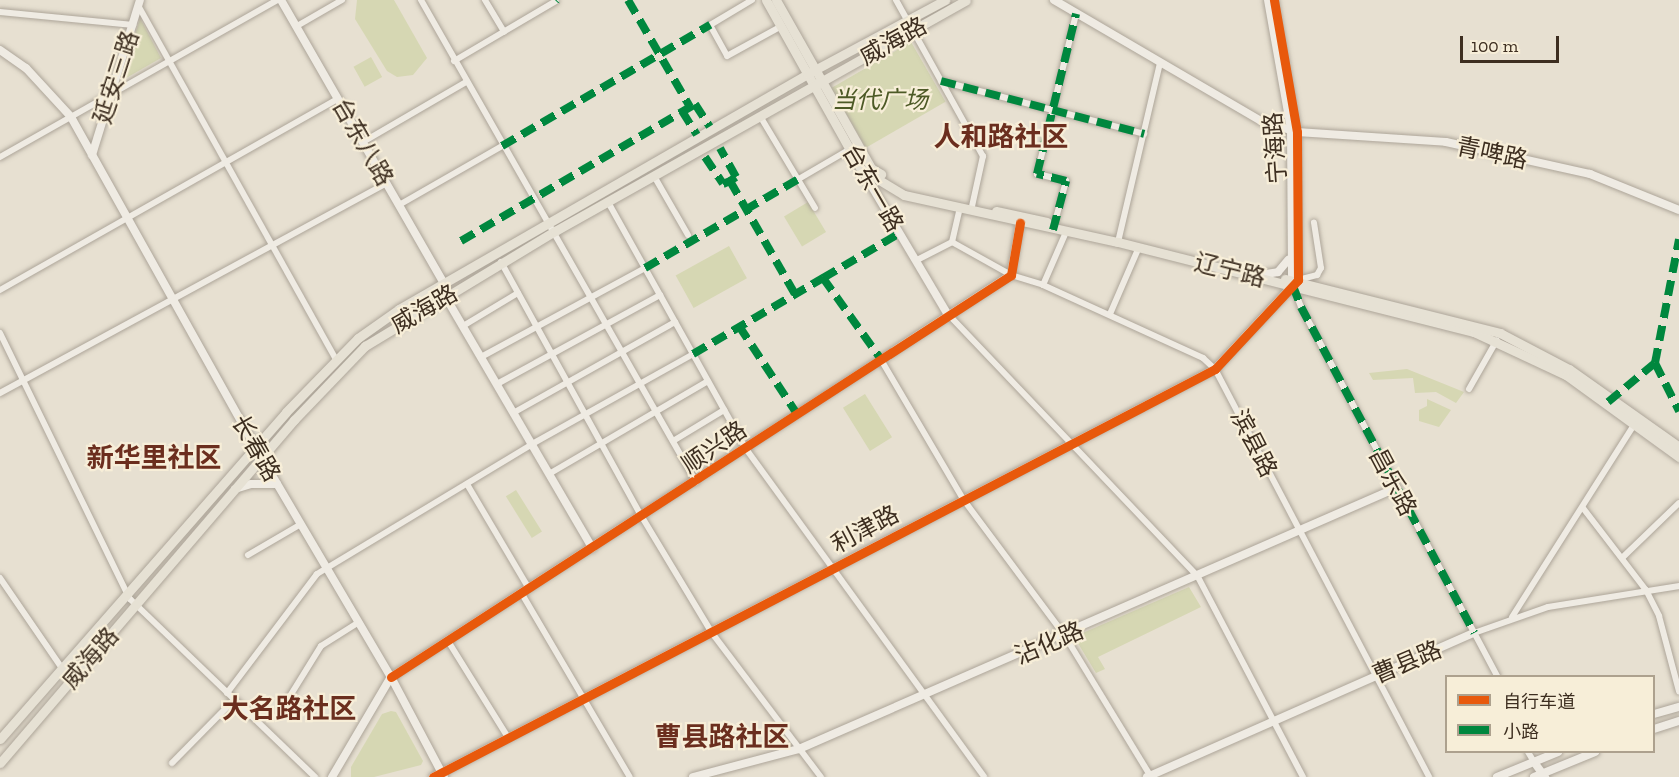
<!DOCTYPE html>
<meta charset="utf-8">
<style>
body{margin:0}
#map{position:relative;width:1679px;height:777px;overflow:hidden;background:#e7e0d1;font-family:"Zilla Slab","Noto Sans SC",serif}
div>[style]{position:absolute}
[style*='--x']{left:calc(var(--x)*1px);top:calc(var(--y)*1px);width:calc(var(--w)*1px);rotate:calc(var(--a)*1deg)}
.green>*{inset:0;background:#d6d7b3;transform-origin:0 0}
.roads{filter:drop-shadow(0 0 2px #ada599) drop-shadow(0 0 2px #ada599)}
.minor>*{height:6px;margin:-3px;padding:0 3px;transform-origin:3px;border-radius:3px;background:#efebe3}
.tertiary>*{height:8px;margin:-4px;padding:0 4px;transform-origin:4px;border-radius:4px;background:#efebe3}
.secondary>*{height:8px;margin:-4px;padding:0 4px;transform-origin:4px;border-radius:4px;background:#efebe3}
.primary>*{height:9px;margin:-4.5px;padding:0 4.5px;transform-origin:4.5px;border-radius:4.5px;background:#e6e1d4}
.quiet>*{height:8px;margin-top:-4px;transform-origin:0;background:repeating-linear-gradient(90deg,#00873e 0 15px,transparent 0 23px)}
.cycleway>*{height:9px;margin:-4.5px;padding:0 4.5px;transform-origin:4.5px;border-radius:4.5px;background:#e8590c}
span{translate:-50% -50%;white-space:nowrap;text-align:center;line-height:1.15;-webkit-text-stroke:4.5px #f7eed8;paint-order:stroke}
.street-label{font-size:24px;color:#3d2e20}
.park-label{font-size:24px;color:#4d5a26;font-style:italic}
.quarter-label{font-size:27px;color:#6b2e1e;font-weight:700}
.legend{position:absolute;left:1445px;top:675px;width:210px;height:78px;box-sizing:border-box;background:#f7eed8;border:2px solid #ada18e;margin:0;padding:8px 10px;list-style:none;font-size:18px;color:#3d2e20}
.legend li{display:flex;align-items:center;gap:12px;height:30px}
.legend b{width:30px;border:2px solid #ada18e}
.scale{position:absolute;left:1460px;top:36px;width:99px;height:27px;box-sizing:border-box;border:3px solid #3d2e20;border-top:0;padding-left:8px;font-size:18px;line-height:21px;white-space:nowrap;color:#3d2e20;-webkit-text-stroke:4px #f7eed8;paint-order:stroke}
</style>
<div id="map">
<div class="green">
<i style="clip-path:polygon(357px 0,394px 0,427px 58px,413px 75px,397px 77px,387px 71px,355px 19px)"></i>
<i style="clip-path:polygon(140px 18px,161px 58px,121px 81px)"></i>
<i style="left:911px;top:42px;width:69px;height:92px;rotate:60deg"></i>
<i style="left:371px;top:57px;width:23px;height:20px;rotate:61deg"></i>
<i style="left:808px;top:202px;width:35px;height:28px;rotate:59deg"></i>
<i style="left:729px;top:246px;width:37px;height:61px;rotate:61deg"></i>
<i style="clip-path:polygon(1407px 369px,1464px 392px,1456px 403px,1436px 392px,1415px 393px,1413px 378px,1373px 380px,1369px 373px)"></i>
<i style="left:865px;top:394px;width:51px;height:26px;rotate:58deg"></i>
<i style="clip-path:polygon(1427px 399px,1451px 410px,1439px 427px,1419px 421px,1419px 410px,1427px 406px)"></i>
<i style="left:516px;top:490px;width:49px;height:12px;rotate:58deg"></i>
<i style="clip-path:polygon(1189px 587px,1201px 607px,1098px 657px,1105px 669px,1096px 673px,1076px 640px,1078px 635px)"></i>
<i style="clip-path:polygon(391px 711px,396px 712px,423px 761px,421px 765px,374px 777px,351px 777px,351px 767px,382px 714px)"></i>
</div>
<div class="roads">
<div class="minor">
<i style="--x:421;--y:0;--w:555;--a:60.29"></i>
<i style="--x:485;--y:0;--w:37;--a:59"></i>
<i style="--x:752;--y:0;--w:49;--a:149.2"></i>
<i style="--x:710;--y:25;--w:35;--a:61"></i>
<i style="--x:727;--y:56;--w:60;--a:-28.7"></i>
<i style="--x:896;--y:0;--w:179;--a:60.9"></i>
<i style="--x:983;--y:156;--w:56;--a:102.3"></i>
<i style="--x:139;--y:7;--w:403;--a:60.8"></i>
<i style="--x:0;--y:12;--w:134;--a:5.6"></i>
<i style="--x:297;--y:26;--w:52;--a:-30"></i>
<i style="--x:454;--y:61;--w:118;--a:-30.5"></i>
<i style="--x:941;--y:81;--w:210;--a:14.6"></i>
<i style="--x:760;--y:116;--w:107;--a:59.1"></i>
<i style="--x:363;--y:142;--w:119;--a:-30.2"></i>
<i style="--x:0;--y:157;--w:318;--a:-29.5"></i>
<i style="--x:654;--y:176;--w:68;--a:60"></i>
<i style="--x:797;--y:180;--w:61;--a:-30.3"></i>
<i style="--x:608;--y:202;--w:283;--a:60.8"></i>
<i style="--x:746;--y:449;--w:405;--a:54"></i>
<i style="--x:399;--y:205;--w:119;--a:-29.8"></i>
<i style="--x:1053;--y:229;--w:50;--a:-74.8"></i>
<i style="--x:1066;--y:181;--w:30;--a:-166"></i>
<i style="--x:1037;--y:174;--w:165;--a:-76.3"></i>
<i style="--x:952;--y:242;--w:68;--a:29.2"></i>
<i style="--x:1011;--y:275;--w:34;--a:17"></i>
<i style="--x:1043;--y:285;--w:176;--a:24.5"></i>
<i style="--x:1203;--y:358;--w:16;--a:43"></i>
<i style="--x:1215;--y:369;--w:461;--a:62.3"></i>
<i style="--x:1118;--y:242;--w:184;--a:-76.8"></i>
<i style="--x:917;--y:260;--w:39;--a:-27"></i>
<i style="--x:952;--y:242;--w:35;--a:-77"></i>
<i style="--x:501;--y:262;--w:291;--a:61.1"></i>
<i style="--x:642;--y:517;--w:135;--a:58.9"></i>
<i style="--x:712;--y:633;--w:181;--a:52.9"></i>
<i style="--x:1298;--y:280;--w:20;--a:-15"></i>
<i style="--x:1317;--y:275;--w:8;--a:-60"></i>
<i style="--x:1321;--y:268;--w:46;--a:-98.8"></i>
<i style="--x:1043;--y:285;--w:58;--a:-66.5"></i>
<i style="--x:1293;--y:286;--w:22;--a:69"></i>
<i style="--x:1301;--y:307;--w:418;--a:62"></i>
<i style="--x:0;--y:290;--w:388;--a:-29.5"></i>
<i style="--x:947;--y:313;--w:364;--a:46.4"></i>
<i style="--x:1198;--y:577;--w:226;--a:62.3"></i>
<i style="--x:1110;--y:314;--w:73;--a:-66.6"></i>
<i style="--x:463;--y:326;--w:64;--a:-31"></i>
<i style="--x:0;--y:333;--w:296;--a:64"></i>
<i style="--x:130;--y:599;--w:257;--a:43.9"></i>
<i style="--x:481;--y:357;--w:187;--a:-28.5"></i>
<i style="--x:880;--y:358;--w:164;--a:59.5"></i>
<i style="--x:963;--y:499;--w:171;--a:53.3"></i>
<i style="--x:1065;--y:636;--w:165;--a:58.6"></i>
<i style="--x:497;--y:384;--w:186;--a:-28.6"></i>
<i style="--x:1469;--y:389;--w:56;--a:-60.3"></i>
<i style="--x:0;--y:393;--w:440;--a:-28.5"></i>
<i style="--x:513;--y:413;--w:186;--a:-29.3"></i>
<i style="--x:673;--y:441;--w:60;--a:-31.3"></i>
<i style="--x:549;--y:474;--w:184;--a:-30.3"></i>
<i style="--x:467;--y:484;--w:122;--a:59.4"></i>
<i style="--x:1583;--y:508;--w:103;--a:52.5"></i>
<i style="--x:1646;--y:590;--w:29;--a:63"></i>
<i style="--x:1659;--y:616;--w:78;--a:75.1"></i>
<i style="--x:248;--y:555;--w:61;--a:-30.3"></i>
<i style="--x:1622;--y:558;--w:79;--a:-44"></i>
<i style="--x:0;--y:578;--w:124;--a:55.5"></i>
<i style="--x:522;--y:594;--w:212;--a:59.5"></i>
<i style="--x:1512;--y:617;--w:230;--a:-57.6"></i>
<i style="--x:1474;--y:633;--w:78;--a:-19.4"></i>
<i style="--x:1548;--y:607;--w:133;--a:-9.1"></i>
<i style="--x:448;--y:641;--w:115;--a:58.1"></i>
<i style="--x:227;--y:693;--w:149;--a:-52.9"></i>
<i style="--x:317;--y:574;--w:253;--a:-31.1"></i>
<i style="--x:534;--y:443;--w:182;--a:-29.2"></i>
<i style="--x:290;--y:696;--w:59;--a:-58.2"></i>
<i style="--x:321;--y:646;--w:45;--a:-32.3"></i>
<i style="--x:1528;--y:752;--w:12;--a:59"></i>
<i style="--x:172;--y:763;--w:88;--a:-45.5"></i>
</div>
<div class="tertiary">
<i style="--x:281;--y:0;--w:327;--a:60.1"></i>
<i style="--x:444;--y:284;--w:12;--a:85"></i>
<i style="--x:445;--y:296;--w:292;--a:59.7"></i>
<i style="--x:1054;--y:0;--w:240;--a:30.3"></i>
<i style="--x:1261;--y:121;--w:38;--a:17"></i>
<i style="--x:1297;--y:132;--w:149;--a:3.8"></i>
<i style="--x:1446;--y:142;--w:148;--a:12.5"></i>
<i style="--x:1590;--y:174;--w:96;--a:22"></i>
<i style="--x:1268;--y:0;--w:131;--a:79.9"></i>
<i style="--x:1291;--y:129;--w:155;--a:89.6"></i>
<i style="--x:862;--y:170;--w:166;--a:59.3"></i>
<i style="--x:1266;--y:274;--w:12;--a:-9"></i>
<i style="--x:1278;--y:272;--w:16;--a:-50"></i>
<i style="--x:391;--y:677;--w:739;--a:-32.96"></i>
<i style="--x:1011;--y:275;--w:53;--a:-80.2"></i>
<i style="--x:1534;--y:762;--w:19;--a:54"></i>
<i style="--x:433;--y:777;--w:882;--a:-27.55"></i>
<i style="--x:1215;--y:369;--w:122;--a:-47"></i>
<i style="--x:1298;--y:280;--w:148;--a:-90.4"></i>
<i style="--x:1297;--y:132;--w:134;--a:-99.9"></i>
<i style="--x:693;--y:777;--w:110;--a:-14.8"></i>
<i style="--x:799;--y:749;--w:652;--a:-23.61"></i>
<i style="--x:1147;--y:777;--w:357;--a:-23.8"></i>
</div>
<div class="secondary">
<i style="--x:0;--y:50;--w:32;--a:35"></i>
<i style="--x:26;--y:68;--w:67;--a:47.4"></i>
<i style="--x:71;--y:117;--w:379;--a:60.8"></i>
<i style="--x:256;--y:448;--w:266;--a:59.5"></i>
<i style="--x:391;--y:677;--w:113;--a:62.1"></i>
<i style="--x:92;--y:155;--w:162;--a:-72.8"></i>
<i style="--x:235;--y:489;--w:17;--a:-17"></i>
<i style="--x:251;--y:484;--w:26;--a:0"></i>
<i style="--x:1654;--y:714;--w:26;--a:-16"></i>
<i style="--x:1654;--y:729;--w:26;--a:-18"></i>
<i style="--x:332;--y:777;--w:116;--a:-59.5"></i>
<i style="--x:1497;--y:777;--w:66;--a:-22.3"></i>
<i style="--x:1534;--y:777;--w:66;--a:-22.3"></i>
</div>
<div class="primary">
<i style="--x:766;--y:0;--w:194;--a:60.7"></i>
<i style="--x:861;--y:169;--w:50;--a:31.2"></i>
<i style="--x:904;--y:195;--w:219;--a:12.4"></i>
<i style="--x:1118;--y:242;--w:367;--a:14.2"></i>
<i style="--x:1474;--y:332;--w:102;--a:25.1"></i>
<i style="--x:1566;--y:375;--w:140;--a:36"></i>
<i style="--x:776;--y:0;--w:193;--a:60.5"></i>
<i style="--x:871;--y:168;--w:12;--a:31"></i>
<i style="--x:996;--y:211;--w:52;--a:12.2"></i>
<i style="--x:1285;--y:279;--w:222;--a:14.1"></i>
<i style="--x:1500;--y:333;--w:78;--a:27.6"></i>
<i style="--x:1569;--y:369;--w:135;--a:35.3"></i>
<i style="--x:0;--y:739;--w:434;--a:-48.8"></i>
<i style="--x:286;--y:412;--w:103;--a:-45.8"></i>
<i style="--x:358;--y:338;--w:50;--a:-35.3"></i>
<i style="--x:399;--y:309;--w:471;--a:-29.9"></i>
<i style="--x:807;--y:74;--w:157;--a:-28.2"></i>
<i style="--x:0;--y:763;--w:452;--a:-49.4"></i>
<i style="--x:294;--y:420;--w:103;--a:-46.2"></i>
<i style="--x:365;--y:346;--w:222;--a:-31.2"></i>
<i style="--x:555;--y:231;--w:471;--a:-29.3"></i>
</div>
</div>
<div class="quiet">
<i style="--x:628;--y:0;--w:124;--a:59.9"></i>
<i style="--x:556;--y:1;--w:1;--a:-45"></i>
<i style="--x:941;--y:81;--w:210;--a:14.6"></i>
<i style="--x:682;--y:111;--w:28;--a:58"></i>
<i style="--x:502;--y:146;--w:241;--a:-30.2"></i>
<i style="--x:705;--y:157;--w:32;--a:56"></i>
<i style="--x:723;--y:184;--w:8;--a:-23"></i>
<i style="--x:730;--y:181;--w:7;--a:-34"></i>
<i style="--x:736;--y:177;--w:33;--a:-119"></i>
<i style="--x:730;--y:181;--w:130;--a:60.1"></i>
<i style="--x:1053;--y:230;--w:51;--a:-75.1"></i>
<i style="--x:1066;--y:181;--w:30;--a:-166"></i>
<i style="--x:1037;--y:174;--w:165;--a:-76.3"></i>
<i style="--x:461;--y:241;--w:271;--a:-30.3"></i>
<i style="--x:695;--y:104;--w:27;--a:57"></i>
<i style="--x:645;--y:268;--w:176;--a:-30.1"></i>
<i style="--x:823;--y:278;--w:89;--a:-30.3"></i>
<i style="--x:1293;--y:286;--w:22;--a:69"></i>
<i style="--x:1301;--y:307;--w:369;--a:62"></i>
<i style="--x:739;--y:326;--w:105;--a:56.6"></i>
<i style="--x:693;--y:354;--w:151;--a:-30.3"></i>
<i style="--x:823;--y:278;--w:98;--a:54.5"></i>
<i style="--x:1655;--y:363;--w:126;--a:-79"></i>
<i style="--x:1608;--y:402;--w:61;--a:-39.7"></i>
<i style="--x:1655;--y:363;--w:54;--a:63.4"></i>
</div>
<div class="cycleway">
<i style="--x:391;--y:677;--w:739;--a:-32.96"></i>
<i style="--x:1011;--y:275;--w:53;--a:-80.2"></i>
<i style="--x:433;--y:777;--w:882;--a:-27.55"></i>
<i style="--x:1215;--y:369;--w:122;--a:-47"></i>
<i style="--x:1298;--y:280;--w:148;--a:-90.4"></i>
<i style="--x:1297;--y:132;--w:134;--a:-99.9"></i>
</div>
<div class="street-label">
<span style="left:893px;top:41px;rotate:-29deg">威海路</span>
<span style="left:116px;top:77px;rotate:-72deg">延安三路</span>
<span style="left:363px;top:142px;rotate:60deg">台东八路</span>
<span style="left:1275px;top:148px;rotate:-94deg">宁海路</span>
<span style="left:1492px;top:153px;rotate:12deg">青啤路</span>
<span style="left:873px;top:188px;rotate:60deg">台东一路</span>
<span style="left:1230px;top:270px;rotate:14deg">辽宁路</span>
<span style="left:424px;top:309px;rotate:-30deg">威海路</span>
<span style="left:1254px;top:443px;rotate:63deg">滨县路</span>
<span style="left:714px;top:447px;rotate:-34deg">顺兴路</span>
<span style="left:256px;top:448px;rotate:60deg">长春路</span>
<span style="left:1393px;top:482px;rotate:62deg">昌乐路</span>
<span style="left:865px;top:529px;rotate:-28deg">利津路</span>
<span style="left:1049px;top:643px;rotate:-23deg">沾化路</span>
<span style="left:90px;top:658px;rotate:-49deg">威海路</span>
<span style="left:1407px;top:662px;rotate:-23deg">曹县路</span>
</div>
<div class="park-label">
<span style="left:880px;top:100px">当代广场</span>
</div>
<div class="quarter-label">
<span style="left:1001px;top:138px">人和路社区</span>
<span style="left:154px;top:459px">新华里社区</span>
<span style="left:289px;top:710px">大名路社区</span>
<span style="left:722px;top:738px">曹县路社区</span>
</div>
<ul class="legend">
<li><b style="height:8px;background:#e8590c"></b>自行车道</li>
<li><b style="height:8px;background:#00873e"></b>小路</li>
</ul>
<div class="scale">100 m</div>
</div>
